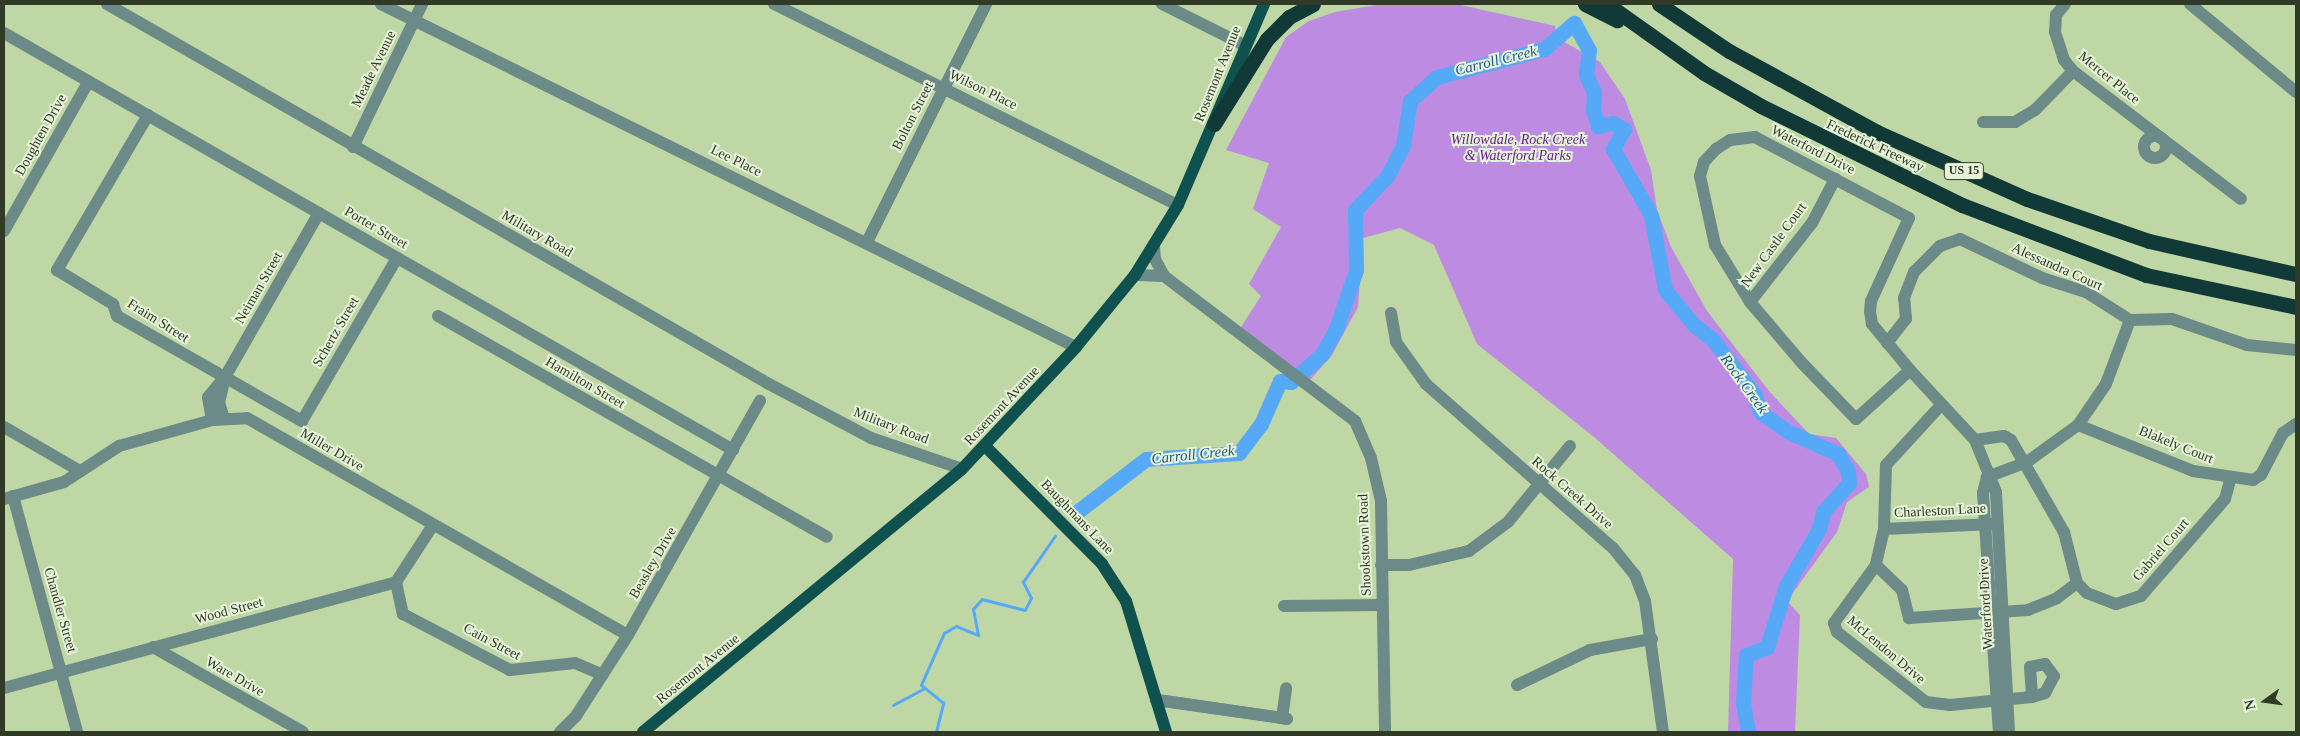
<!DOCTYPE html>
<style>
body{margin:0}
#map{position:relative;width:2300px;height:736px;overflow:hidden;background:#bed7a4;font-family:"Times New Roman",serif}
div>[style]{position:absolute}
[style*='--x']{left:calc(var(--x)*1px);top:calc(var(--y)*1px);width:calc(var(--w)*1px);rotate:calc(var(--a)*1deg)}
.green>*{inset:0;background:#bd8ce2}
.stream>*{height:2.5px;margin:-1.25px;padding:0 1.25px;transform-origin:1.25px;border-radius:1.25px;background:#56a9f6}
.river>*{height:15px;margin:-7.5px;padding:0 7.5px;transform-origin:7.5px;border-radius:7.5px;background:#56a9f6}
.minor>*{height:12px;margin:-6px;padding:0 6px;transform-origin:6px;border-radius:6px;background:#6c8a87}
.minor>.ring{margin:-6px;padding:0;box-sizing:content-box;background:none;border:12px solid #6c8a87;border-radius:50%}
.major>*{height:12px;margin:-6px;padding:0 6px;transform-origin:6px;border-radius:6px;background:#0f514e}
.highway>*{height:15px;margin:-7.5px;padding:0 7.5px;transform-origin:7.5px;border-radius:7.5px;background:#113937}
span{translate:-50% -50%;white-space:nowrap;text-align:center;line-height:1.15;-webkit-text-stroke:4px #e6f3d9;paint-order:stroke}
.shield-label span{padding:1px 4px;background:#e6f3d9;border:1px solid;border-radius:4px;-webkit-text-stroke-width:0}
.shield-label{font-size:12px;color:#303a26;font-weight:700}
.street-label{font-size:14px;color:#303a26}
.park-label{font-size:14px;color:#631f8b;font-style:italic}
.water-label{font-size:15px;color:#1e578a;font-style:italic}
.frame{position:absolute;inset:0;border:5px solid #303a26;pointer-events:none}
.north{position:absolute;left:2240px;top:676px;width:50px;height:50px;-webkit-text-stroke:4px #e6f3d9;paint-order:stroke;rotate:256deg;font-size:14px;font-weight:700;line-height:20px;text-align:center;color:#303a26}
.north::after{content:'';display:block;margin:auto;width:18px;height:22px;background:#303a26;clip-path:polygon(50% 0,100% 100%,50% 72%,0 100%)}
</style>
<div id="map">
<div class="green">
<i style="clip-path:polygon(1382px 4px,1456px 4px,1555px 26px,1557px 38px,1600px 62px,1625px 99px,1651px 170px,1657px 210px,1671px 247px,1707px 311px,1769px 391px,1809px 434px,1836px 438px,1866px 474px,1869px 487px,1847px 502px,1837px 532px,1787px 601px,1800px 615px,1795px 732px,1728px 732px,1733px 559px,1594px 437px,1477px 344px,1434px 245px,1400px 228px,1363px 238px,1358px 307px,1332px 355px,1311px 379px,1302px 381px,1241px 327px,1261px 296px,1249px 284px,1281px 227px,1253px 209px,1269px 163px,1226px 150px,1286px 37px,1309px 21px,1335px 12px)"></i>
</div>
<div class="stream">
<i style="--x:893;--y:705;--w:34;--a:-28"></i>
<i style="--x:936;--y:732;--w:30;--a:-76"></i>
<i style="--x:943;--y:703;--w:28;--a:-141"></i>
<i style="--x:921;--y:685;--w:57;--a:-66.1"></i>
<i style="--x:944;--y:633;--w:14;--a:-30"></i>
<i style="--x:956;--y:626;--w:24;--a:22"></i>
<i style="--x:978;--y:635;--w:26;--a:-101"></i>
<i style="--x:973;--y:609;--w:13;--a:-48"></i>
<i style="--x:982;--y:599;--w:44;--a:14.3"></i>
<i style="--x:1025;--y:610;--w:13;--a:-63"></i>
<i style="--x:1031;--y:598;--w:18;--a:-117"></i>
<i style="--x:1023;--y:582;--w:56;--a:-55.2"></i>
</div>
<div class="river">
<i style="--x:1077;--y:512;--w:87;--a:-37.5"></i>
<i style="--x:1146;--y:459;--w:93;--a:-3.7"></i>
<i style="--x:1239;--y:453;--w:36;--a:-53"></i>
<i style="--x:1261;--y:424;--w:47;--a:-66.2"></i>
<i style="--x:1280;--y:381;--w:11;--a:5"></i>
<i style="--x:1291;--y:382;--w:42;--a:-42.1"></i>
<i style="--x:1322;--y:354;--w:29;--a:-61"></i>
<i style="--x:1336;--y:329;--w:62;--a:-71.3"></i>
<i style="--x:1356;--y:270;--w:60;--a:-91"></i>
<i style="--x:1355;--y:210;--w:48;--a:-46.7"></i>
<i style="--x:1388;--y:175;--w:34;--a:-63"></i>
<i style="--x:1403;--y:145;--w:45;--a:-81"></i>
<i style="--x:1410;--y:101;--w:36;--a:-42"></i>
<i style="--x:1437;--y:77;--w:111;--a:-14.7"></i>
<i style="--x:1544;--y:49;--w:40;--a:-41"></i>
<i style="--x:1574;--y:23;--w:31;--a:61"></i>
<i style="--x:1589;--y:50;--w:25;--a:97"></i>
<i style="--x:1586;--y:75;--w:19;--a:65"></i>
<i style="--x:1594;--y:92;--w:18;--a:93"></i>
<i style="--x:1593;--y:110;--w:17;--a:73"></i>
<i style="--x:1598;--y:126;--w:15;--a:-11"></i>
<i style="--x:1613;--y:123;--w:13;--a:29"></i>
<i style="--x:1624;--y:129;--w:23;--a:119"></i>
<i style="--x:1613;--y:149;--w:76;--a:60.1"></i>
<i style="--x:1651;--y:215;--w:76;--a:79.4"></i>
<i style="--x:1665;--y:290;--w:45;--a:50.4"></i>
<i style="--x:1694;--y:325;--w:24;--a:38"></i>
<i style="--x:1713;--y:340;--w:69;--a:52.6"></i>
<i style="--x:1755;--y:395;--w:18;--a:74"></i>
<i style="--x:1760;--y:412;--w:35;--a:35"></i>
<i style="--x:1789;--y:432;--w:54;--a:24.2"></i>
<i style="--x:1838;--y:454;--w:20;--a:60"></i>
<i style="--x:1848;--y:471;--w:12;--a:85"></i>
<i style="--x:1849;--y:483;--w:39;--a:132"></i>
<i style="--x:1823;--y:512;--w:17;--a:103"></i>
<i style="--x:1819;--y:529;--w:66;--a:120.1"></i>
<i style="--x:1786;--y:586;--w:64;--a:107.3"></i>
<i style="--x:1767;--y:647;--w:22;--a:159"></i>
<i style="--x:1746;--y:655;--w:48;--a:93.6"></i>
<i style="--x:1743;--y:703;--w:29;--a:80"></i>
</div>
<div class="minor">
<i style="--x:107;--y:4;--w:763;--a:29.86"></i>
<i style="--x:769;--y:384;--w:115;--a:27.9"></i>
<i style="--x:871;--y:438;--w:96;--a:18.8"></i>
<i style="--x:381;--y:4;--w:775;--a:26.27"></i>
<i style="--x:774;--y:4;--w:451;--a:26.5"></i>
<i style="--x:1162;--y:4;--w:92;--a:26.6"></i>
<i style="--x:2065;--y:4;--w:14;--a:129"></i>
<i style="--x:2056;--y:15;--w:17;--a:93"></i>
<i style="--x:2055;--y:32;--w:29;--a:72"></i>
<i style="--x:2064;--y:60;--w:14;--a:51"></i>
<i style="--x:2073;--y:71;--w:211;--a:37.3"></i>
<i style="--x:2190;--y:4;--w:138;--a:39.7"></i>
<i style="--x:4;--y:33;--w:840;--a:29.77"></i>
<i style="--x:148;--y:115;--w:180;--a:120.4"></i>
<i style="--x:57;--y:270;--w:66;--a:31.3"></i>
<i style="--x:113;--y:304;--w:13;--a:72"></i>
<i style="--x:117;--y:316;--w:213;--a:29.6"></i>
<i style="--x:302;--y:421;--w:189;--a:-59.8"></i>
<i style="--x:1983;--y:122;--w:32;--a:0"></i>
<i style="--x:2015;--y:122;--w:23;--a:-31"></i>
<i style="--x:2035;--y:110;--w:54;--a:-45.7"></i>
<i class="ring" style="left:2144px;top:136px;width:10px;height:10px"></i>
<i style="--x:353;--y:147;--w:159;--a:-64.2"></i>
<i style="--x:4;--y:231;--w:172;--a:-60.5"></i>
<i style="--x:867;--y:242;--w:266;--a:-63.4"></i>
<i style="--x:1154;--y:246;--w:13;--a:86"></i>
<i style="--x:1155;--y:259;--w:19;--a:62"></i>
<i style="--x:1135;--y:275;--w:29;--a:2"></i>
<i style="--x:1164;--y:276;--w:240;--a:37.2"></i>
<i style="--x:1355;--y:421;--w:40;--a:66.6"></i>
<i style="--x:1371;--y:458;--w:44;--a:76.9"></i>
<i style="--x:1381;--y:501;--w:231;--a:89"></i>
<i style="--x:1750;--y:302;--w:100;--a:-51.9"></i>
<i style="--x:1812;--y:223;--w:50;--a:-62.4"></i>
<i style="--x:1391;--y:313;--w:29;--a:80"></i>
<i style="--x:1396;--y:342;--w:52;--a:54.5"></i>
<i style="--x:1426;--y:384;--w:249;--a:41.3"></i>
<i style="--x:1613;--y:548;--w:35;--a:51"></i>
<i style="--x:1635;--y:575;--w:28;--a:69"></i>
<i style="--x:1645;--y:601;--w:132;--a:82.2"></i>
<i style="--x:438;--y:316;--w:447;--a:29.6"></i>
<i style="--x:2130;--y:320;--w:42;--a:-1.4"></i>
<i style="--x:2172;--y:319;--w:79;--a:19.1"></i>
<i style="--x:2247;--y:345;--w:49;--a:5.8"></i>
<i style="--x:1887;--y:343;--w:31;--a:-52"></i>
<i style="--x:1906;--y:319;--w:21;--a:-95"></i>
<i style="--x:1904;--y:298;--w:28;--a:-69"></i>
<i style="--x:1914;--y:272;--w:37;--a:-45"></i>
<i style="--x:1940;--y:246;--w:21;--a:-19"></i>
<i style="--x:1960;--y:239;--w:91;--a:25.4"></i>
<i style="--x:2042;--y:278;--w:46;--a:17.7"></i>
<i style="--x:2086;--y:292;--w:52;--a:32.5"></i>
<i style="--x:2130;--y:320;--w:68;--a:110.6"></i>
<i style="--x:2106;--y:384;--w:50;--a:124.3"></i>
<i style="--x:2078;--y:425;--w:63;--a:144"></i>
<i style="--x:2027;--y:462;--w:43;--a:159.4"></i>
<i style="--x:1910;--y:370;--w:60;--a:-129.6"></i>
<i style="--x:1872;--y:324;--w:12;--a:-99"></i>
<i style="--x:1870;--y:312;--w:11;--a:-85"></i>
<i style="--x:1871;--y:301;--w:91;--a:-65.4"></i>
<i style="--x:1909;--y:218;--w:174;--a:-152.3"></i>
<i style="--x:1755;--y:137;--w:25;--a:173"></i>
<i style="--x:1730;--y:140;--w:17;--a:147"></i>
<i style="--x:1716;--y:149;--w:18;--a:133"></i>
<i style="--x:1704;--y:162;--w:15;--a:106"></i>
<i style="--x:1700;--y:176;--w:71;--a:77.7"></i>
<i style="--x:1715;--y:245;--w:67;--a:58.4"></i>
<i style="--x:1750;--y:302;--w:79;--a:49.6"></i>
<i style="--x:1801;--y:362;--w:79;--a:46"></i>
<i style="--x:1856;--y:419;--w:73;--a:-42.2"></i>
<i style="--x:1910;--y:370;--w:96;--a:47.1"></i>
<i style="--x:1975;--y:440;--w:56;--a:68"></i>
<i style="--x:1996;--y:492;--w:240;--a:86.9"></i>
<i style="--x:1941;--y:405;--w:81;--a:132.5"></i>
<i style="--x:1886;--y:465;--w:64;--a:91.8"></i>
<i style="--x:1884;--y:529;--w:37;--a:103"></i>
<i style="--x:1876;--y:565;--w:72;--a:125.9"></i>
<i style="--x:1834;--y:623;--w:9;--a:72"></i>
<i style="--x:1837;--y:632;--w:113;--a:38.2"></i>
<i style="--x:1926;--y:702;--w:24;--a:7"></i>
<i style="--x:1950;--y:705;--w:82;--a:-5.6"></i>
<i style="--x:2032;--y:697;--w:14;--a:-17"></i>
<i style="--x:2045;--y:693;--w:19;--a:-62"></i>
<i style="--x:2054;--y:676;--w:15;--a:-127"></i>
<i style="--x:2045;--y:664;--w:15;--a:169"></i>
<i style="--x:2030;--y:667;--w:30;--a:86"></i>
<i style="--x:224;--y:418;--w:16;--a:-108"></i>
<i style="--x:219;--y:403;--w:27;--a:-77"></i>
<i style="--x:212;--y:420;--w:23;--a:-100"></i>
<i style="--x:208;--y:397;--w:26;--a:-50"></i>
<i style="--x:225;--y:377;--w:189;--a:-60.2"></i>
<i style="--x:2078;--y:425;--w:124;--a:21.8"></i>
<i style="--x:2193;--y:471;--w:61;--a:8.5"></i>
<i style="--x:2253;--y:480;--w:9;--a:-32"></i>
<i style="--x:2261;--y:475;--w:47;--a:-62.4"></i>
<i style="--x:2283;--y:433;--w:16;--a:-35"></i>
<i style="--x:4;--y:427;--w:88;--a:30.1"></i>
<i style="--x:1975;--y:440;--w:29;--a:-8"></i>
<i style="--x:2004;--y:436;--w:8;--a:30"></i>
<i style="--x:2011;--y:440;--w:106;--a:60.1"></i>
<i style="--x:2064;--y:532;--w:53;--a:75.7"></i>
<i style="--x:2077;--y:583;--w:14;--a:45"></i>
<i style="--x:2087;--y:593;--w:31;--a:21"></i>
<i style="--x:2116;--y:604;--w:26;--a:-18"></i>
<i style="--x:2141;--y:596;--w:128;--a:-49.1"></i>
<i style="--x:2225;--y:499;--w:20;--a:-75"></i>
<i style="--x:1987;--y:477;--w:16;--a:104"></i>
<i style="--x:1983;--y:493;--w:240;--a:86.2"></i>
<i style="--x:13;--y:496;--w:245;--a:74.8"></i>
<i style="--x:4;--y:499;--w:62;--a:-15.8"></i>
<i style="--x:64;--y:482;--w:66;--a:-33.2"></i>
<i style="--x:119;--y:446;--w:97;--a:-15.6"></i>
<i style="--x:212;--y:420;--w:35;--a:-3"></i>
<i style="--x:247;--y:418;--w:438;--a:29.7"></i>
<i style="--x:1884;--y:529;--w:109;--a:-2.6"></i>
<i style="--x:1381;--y:565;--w:28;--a:0"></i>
<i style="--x:1409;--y:565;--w:62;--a:-13.1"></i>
<i style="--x:1469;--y:551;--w:49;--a:-36.6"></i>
<i style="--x:1508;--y:522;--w:98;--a:-50.8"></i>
<i style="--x:1876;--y:565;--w:36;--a:44"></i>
<i style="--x:1902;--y:590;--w:29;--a:76"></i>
<i style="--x:1909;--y:618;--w:119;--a:-3.8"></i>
<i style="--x:2028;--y:610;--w:31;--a:-22"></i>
<i style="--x:2057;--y:598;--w:25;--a:-37"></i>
<i style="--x:396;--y:582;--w:33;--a:78"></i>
<i style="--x:403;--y:614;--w:121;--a:27.6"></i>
<i style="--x:510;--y:670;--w:65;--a:-6.1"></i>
<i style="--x:575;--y:663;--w:30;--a:23"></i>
<i style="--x:1284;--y:606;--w:98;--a:-0.6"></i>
<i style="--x:153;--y:647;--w:172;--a:29.5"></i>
<i style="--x:1517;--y:685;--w:81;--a:-25.6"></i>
<i style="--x:1590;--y:650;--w:63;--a:-10.1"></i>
<i style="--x:4;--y:688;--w:406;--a:-15.1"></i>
<i style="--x:396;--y:582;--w:68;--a:-57"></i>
<i style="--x:1282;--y:718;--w:118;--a:-171.7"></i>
<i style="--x:1165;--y:701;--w:9;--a:-174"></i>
<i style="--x:1156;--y:700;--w:127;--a:8.1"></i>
<i style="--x:1282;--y:718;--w:5;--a:11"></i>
<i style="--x:1287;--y:719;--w:5;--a:-169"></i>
<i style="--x:1282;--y:718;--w:30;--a:-82"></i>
<i style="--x:560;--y:732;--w:23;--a:-45"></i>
<i style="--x:576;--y:716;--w:96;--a:-57.3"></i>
<i style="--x:628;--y:635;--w:269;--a:-60.6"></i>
</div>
<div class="major">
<i style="--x:986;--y:447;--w:165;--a:45.2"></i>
<i style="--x:1102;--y:564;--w:44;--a:57"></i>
<i style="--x:1126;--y:601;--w:137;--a:73"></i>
<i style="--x:643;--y:732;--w:413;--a:-39.5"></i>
<i style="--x:962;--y:469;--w:167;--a:-46.9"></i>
<i style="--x:1076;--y:347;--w:93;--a:-50.7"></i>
<i style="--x:1135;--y:275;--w:82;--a:-58.4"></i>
<i style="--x:1178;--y:205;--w:219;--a:-66.8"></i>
</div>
<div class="highway">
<i style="--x:1585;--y:4;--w:36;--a:27"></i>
<i style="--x:1607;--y:4;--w:119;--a:35.4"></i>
<i style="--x:1704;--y:73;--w:66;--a:30.1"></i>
<i style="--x:1761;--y:106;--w:224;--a:26.2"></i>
<i style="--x:1962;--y:205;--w:197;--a:20.8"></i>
<i style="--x:2146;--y:275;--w:153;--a:12"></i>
<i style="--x:1659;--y:4;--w:84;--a:33.9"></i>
<i style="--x:1729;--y:51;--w:169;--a:28.7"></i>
<i style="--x:1877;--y:132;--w:164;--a:24.1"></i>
<i style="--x:2027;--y:199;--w:129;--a:19"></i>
<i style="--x:2149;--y:241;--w:151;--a:12.7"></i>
<i style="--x:1214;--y:124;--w:100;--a:-58.1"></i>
<i style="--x:1267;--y:39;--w:31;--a:-45"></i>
<i style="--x:1289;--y:17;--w:27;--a:-28"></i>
</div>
<div class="shield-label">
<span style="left:1964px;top:171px">US 15</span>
</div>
<div class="street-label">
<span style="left:374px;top:69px;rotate:-64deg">Meade Avenue</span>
<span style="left:1218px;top:74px;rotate:-68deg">Rosemont Avenue</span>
<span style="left:2109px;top:78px;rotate:39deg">Mercer Place</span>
<span style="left:983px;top:90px;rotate:26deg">Wilson Place</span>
<span style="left:913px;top:116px;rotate:-63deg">Bolton Street</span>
<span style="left:41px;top:135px;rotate:-61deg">Doughten Drive</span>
<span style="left:1875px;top:146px;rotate:25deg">Frederick Freeway</span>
<span style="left:1813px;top:150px;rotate:27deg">Waterford Drive</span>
<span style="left:736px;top:161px;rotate:26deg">Lee Place</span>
<span style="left:376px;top:228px;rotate:30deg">Porter Street</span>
<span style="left:537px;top:234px;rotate:30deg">Military Road</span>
<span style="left:1774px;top:245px;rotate:-54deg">New Castle Court</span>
<span style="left:2057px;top:267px;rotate:24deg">Alessandra Court</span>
<span style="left:259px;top:288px;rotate:-60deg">Neiman Street</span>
<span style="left:158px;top:321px;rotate:32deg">Fraim Street</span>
<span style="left:336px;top:332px;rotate:-60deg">Schertz Street</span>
<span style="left:585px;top:383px;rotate:30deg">Hamilton Street</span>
<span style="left:1002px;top:406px;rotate:-47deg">Rosemont Avenue</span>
<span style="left:891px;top:426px;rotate:21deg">Military Road</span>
<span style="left:2176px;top:445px;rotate:22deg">Blakely Court</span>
<span style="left:332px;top:450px;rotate:30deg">Miller Drive</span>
<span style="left:1572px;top:493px;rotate:41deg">Rock Creek Drive</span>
<span style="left:1940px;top:511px;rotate:-3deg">Charleston Lane</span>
<span style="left:1077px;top:517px;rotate:46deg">Baughmans Lane</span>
<span style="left:1365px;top:545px;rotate:-92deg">Shookstown Road</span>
<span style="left:2161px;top:550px;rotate:-49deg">Gabriel Court</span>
<span style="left:653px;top:563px;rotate:-60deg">Beasley Drive</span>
<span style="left:1986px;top:604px;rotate:-93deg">Waterford Drive</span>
<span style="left:60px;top:610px;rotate:74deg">Chandler Street</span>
<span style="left:229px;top:611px;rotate:-15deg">Wood Street</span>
<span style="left:492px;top:642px;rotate:28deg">Cain Street</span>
<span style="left:1886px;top:650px;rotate:40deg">McLendon Drive</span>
<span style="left:698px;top:669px;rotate:-39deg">Rosemont Avenue</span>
<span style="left:235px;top:677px;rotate:30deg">Ware Drive</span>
</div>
<div class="park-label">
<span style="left:1518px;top:148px">Willowdale, Rock Creek<br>&amp; Waterford Parks</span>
</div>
<div class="water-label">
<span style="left:1496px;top:61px;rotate:-14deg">Carroll Creek</span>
<span style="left:1744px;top:384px;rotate:54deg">Rock Creek</span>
<span style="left:1193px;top:455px;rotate:-6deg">Carroll Creek</span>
</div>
<div class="frame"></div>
<div class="north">N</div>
</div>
